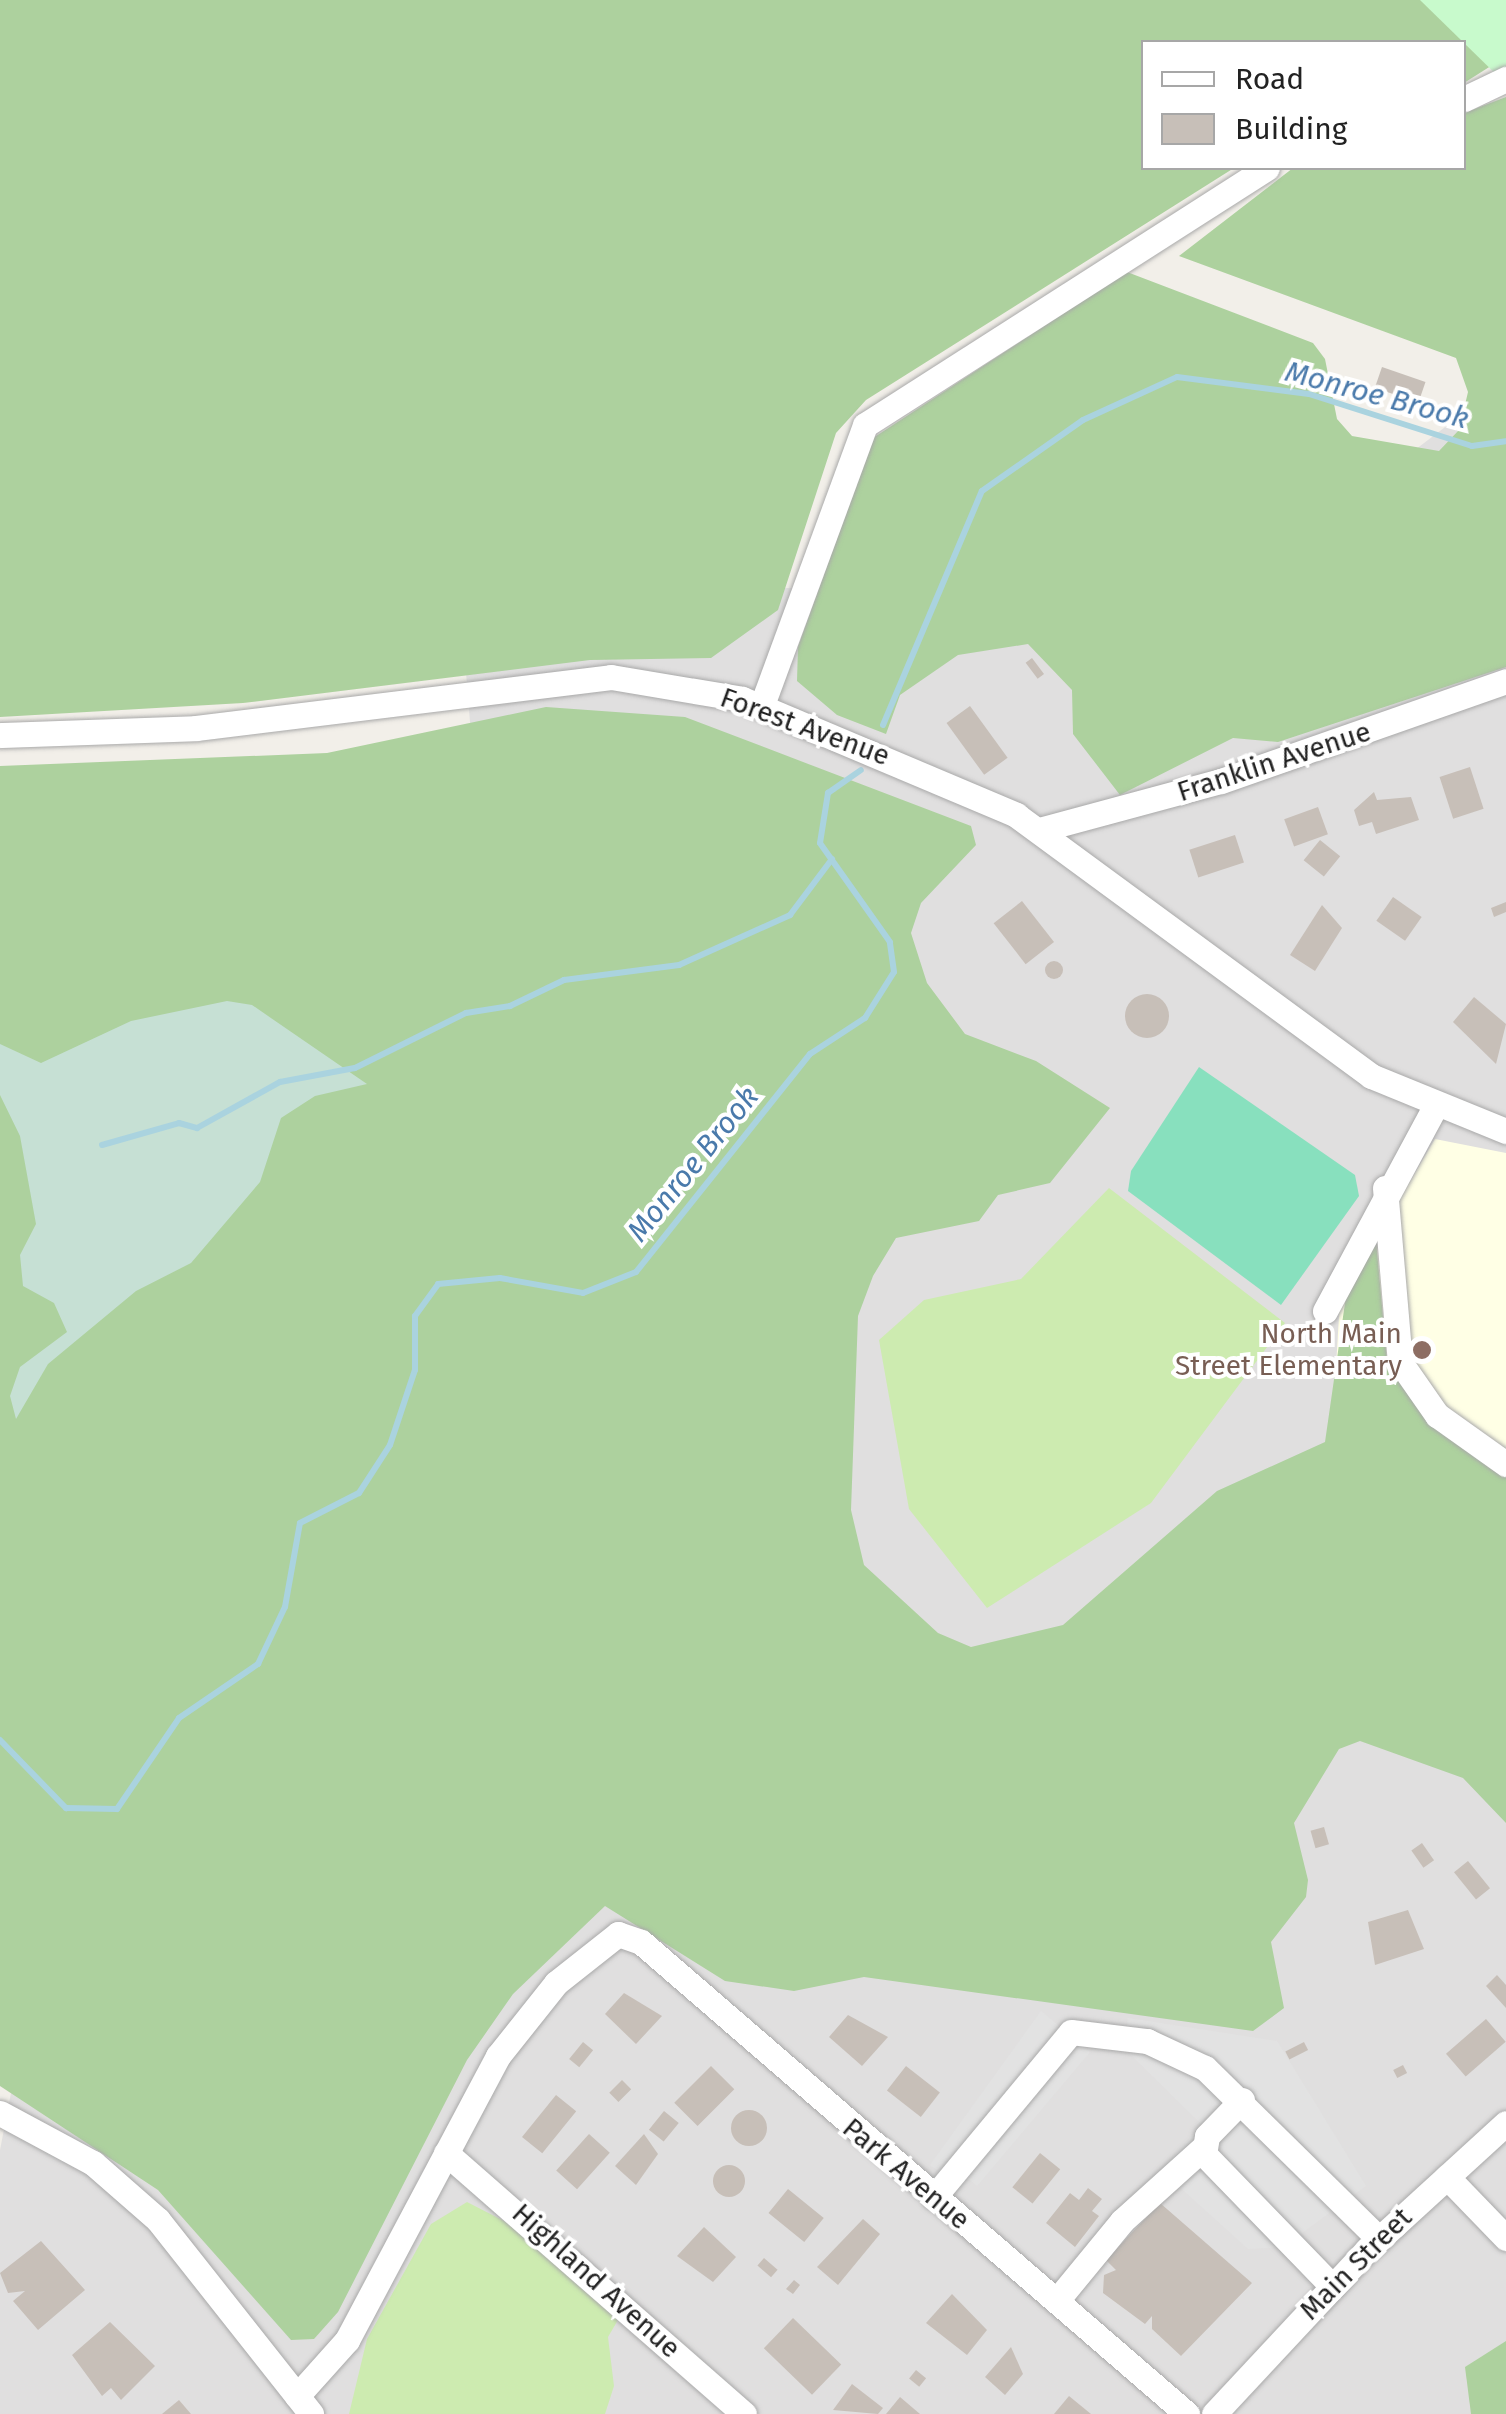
<!DOCTYPE html>
<style>
body{margin:0}
#map{position:relative;width:1506px;height:2414px;overflow:hidden;background:#f2efe9;font-family:"Fira Sans",sans-serif}
div>[style]{position:absolute}
[style*='--x']{left:calc(var(--x)*1px);top:calc(var(--y)*1px);width:calc(var(--w)*1px);rotate:calc(var(--a)*1deg)}
.residential>*{inset:0;background:#e0dfdf}
.education>*{inset:0;background:#ffffe5}
.grass>*{inset:0;background:#cdebb0}
.forest>*{inset:0;background:#add19e}
.wetland>*{inset:0;background:#c6e0d4}
.park>*{inset:0;background:#c8facc}
.pitch>*{inset:0;background:#88e0be}
.parking>*{inset:0;background:#e2e2e2}
.stream>*{height:6px;margin:-3px;padding:0 3px;transform-origin:3px;border-radius:3px;background:#aad3df}
.building>*{inset:0;background:#c7bfb8;transform-origin:0 0}
.round{border-radius:50%}
.roads{filter:drop-shadow(0 0 2px #a9a9a9) drop-shadow(0 0 2px #a9a9a9)}
.minor>*{height:25px;margin:-12.5px;padding:0 12.5px;transform-origin:12.5px;border-radius:12.5px;background:#fff}
.dots>*{width:28px;height:28px;translate:-50% -50%;box-sizing:border-box;border:5px solid #fff;border-radius:50%}
span{translate:-50% -50%;white-space:nowrap;text-align:center;line-height:1.15;-webkit-text-stroke:8px #fff;paint-order:stroke}
.street-label{font-size:28px;color:#222}
.education-label{font-size:28px;color:#785e54}
.right{translate:-100% -50%;text-align:right}
.water-label{font-size:30px;color:#4a7aab;font-style:italic}
.legend{position:absolute;left:1141px;top:40px;width:325px;height:130px;box-sizing:border-box;background:#fff;border:2px solid #a7a7a7;margin:0;padding:12px 18px;list-style:none;font-size:30px;color:#222}
.legend li{display:flex;align-items:center;gap:20px;height:50px}
.legend b{width:50px;border:2px solid #a7a7a7}
</style>
<div id="map">
<div class="residential">
<i style="clip-path:polygon(1506px 381px,1506px 2414px,0 2414px,0 2150px,11px 2093px,503px 1134px,458px 572px,1206px 608px)"></i>
</div>
<div class="education">
<i style="clip-path:polygon(1435px 1139px,1506px 1153px,1506px 1514px,1334px 1400px,1340px 1300px)"></i>
</div>
<div class="grass">
<i style="clip-path:polygon(1109px 1188px,1285px 1323px,1151px 1503px,987px 1608px,909px 1509px,879px 1340px,924px 1300px,1021px 1279px)"></i>
<i style="clip-path:polygon(467px 2202px,512px 2225px,618px 2320px,608px 2337px,614px 2386px,605px 2414px,349px 2414px,367px 2339px,431px 2224px)"></i>
</div>
<div class="forest">
<i style="clip-path:polygon(0 0,1458px 0,1494px 64px,1464px 83px,1464px 42px,1144px 42px,1144px 168px,1234px 168px,866px 400px,836px 433px,778px 610px,711px 658px,590px 660px,243px 703px,0 717px)"></i>
<i style="clip-path:polygon(1506px 97px,1506px 667px,1278px 742px,1233px 738px,1120px 795px,1073px 734px,1072px 690px,1028px 644px,958px 655px,900px 695px,886px 734px,837px 715px,797px 681px,798px 647px,873px 438px,1127px 272px,1313px 343px,1325px 359px,1337px 419px,1352px 436px,1439px 451px,1459px 430px,1468px 392px,1456px 358px,1179px 256px,1293px 168px,1464px 168px,1464px 113px)"></i>
<i style="clip-path:polygon(546px 707px,685px 717px,971px 826px,976px 845px,921px 903px,911px 933px,927px 983px,965px 1034px,1036px 1061px,1110px 1108px,1050px 1183px,998px 1195px,979px 1221px,896px 1238px,873px 1276px,858px 1316px,851px 1510px,864px 1565px,938px 1633px,971px 1647px,1063px 1625px,1217px 1491px,1325px 1442px,1346px 1296px,1375px 1229px,1387px 1361px,1506px 1476px,1506px 1823px,1463px 1778px,1360px 1741px,1339px 1749px,1294px 1823px,1308px 1880px,1306px 1897px,1271px 1942px,1284px 2008px,1253px 2031px,864px 1977px,794px 1991px,725px 1981px,605px 1906px,513px 1994px,467px 2060px,338px 2312px,314px 2339px,291px 2340px,158px 2190px,0 2086px,0 766px,327px 753px)"></i>
<i style="clip-path:polygon(1506px 2341px,1506px 2414px,1471px 2414px,1465px 2367px)"></i>
</div>
<div class="wetland">
<i style="clip-path:polygon(227px 1001px,252px 1005px,367px 1084px,315px 1096px,281px 1118px,260px 1182px,191px 1263px,136px 1291px,48px 1364px,16px 1419px,10px 1396px,20px 1367px,67px 1332px,54px 1303px,23px 1286px,20px 1255px,36px 1224px,20px 1136px,0 1095px,0 1044px,41px 1063px,131px 1021px)"></i>
</div>
<div class="park">
<i style="clip-path:polygon(1420px 0,1506px 0,1506px 84px)"></i>
</div>
<div class="pitch">
<i style="clip-path:polygon(1199px 1067px,1355px 1175px,1359px 1196px,1281px 1305px,1128px 1191px,1131px 1171px)"></i>
</div>
<div class="parking">
<i style="clip-path:polygon(1041px 2011px,1090px 2052px,977px 2186px,963px 2174px,955px 2183px,930px 2165px)"></i>
<i style="clip-path:polygon(1128px 2018px,1277px 2041px,1366px 2186px,1283px 2247px,1248px 2249px,1161px 2170px,1202px 2125px,1124px 2048px)"></i>
</div>
<div class="stream">
<i style="--x:883;--y:725;--w:254;--a:-67.1"></i>
<i style="--x:982;--y:491;--w:123;--a:-35.1"></i>
<i style="--x:1083;--y:420;--w:103;--a:-24.6"></i>
<i style="--x:1177;--y:377;--w:133;--a:7.3"></i>
<i style="--x:1309;--y:394;--w:171;--a:17.7"></i>
<i style="--x:1472;--y:446;--w:34;--a:-8"></i>
<i style="--x:102;--y:1145;--w:80;--a:-15.9"></i>
<i style="--x:179;--y:1123;--w:19;--a:16"></i>
<i style="--x:197;--y:1128;--w:95;--a:-29"></i>
<i style="--x:280;--y:1082;--w:76;--a:-10.6"></i>
<i style="--x:355;--y:1068;--w:124;--a:-26.4"></i>
<i style="--x:466;--y:1013;--w:45;--a:-9"></i>
<i style="--x:510;--y:1006;--w:60;--a:-25.7"></i>
<i style="--x:564;--y:980;--w:116;--a:-7.4"></i>
<i style="--x:679;--y:965;--w:122;--a:-24.2"></i>
<i style="--x:790;--y:915;--w:70;--a:-53.1"></i>
<i style="--x:0;--y:1740;--w:95;--a:45.9"></i>
<i style="--x:66;--y:1808;--w:51;--a:1.1"></i>
<i style="--x:117;--y:1809;--w:110;--a:-55.7"></i>
<i style="--x:179;--y:1718;--w:96;--a:-34.4"></i>
<i style="--x:258;--y:1664;--w:63;--a:-64.7"></i>
<i style="--x:285;--y:1607;--w:85;--a:-79.9"></i>
<i style="--x:300;--y:1523;--w:66;--a:-27"></i>
<i style="--x:359;--y:1493;--w:57;--a:-57.1"></i>
<i style="--x:390;--y:1445;--w:79;--a:-71.6"></i>
<i style="--x:415;--y:1370;--w:54;--a:-90"></i>
<i style="--x:415;--y:1316;--w:39;--a:-54"></i>
<i style="--x:438;--y:1284;--w:62;--a:-5.5"></i>
<i style="--x:500;--y:1278;--w:84;--a:10.2"></i>
<i style="--x:583;--y:1293;--w:57;--a:-21.6"></i>
<i style="--x:636;--y:1272;--w:279;--a:-51.4"></i>
<i style="--x:810;--y:1054;--w:66;--a:-33.2"></i>
<i style="--x:865;--y:1018;--w:54;--a:-57.8"></i>
<i style="--x:894;--y:972;--w:30;--a:-98"></i>
<i style="--x:890;--y:942;--w:121;--a:-125.3"></i>
<i style="--x:820;--y:843;--w:51;--a:-80.9"></i>
<i style="--x:828;--y:793;--w:40;--a:-34.9"></i>
</div>
<div class="building">
<i style="left:1382px;top:367px;width:46px;height:22px;rotate:19deg"></i>
<i style="left:1032px;top:658px;width:20px;height:8px;rotate:53deg"></i>
<i style="left:970px;top:706px;width:64px;height:29px;rotate:54deg"></i>
<i style="left:1470px;top:767px;width:44px;height:32px;rotate:72deg"></i>
<i style="clip-path:polygon(1374px 792px,1377px 800px,1411px 797px,1419px 820px,1376px 834px,1372px 822px,1359px 826px,1354px 810px)"></i>
<i style="left:1318px;top:807px;width:29px;height:36px;rotate:70deg"></i>
<i style="left:1235px;top:835px;width:29px;height:48px;rotate:72deg"></i>
<i style="left:1320px;top:840px;width:26px;height:26px;rotate:39deg"></i>
<i style="left:1393px;top:897px;width:35px;height:29px;rotate:35deg"></i>
<i style="left:1022px;top:901px;width:52px;height:36px;rotate:52deg"></i>
<i style="clip-path:polygon(1506px 902px,1506px 912px,1494px 917px,1491px 908px)"></i>
<i style="clip-path:polygon(1322px 905px,1342px 928px,1315px 971px,1290px 955px)"></i>
<i class="round" style="left:1045px;top:961px;width:18px;height:18px"></i>
<i class="round" style="left:1125px;top:994px;width:44px;height:44px"></i>
<i style="clip-path:polygon(1474px 997px,1506px 1024px,1496px 1064px,1453px 1022px)"></i>
<i style="left:1324px;top:1827px;width:18px;height:14px;rotate:74deg"></i>
<i style="left:1422px;top:1843px;width:21px;height:13px;rotate:55deg"></i>
<i style="left:1468px;top:1861px;width:35px;height:18px;rotate:51deg"></i>
<i style="clip-path:polygon(1408px 1910px,1424px 1949px,1375px 1965px,1368px 1922px)"></i>
<i style="clip-path:polygon(1497px 1975px,1506px 1985px,1506px 2008px,1486px 1986px)"></i>
<i style="clip-path:polygon(624px 1993px,662px 2016px,636px 2044px,605px 2014px)"></i>
<i style="clip-path:polygon(848px 2015px,888px 2037px,862px 2066px,829px 2037px)"></i>
<i style="left:1486px;top:2019px;width:30px;height:53px;rotate:49deg"></i>
<i style="left:583px;top:2042px;width:13px;height:22px;rotate:39deg"></i>
<i style="left:1304px;top:2042px;width:9px;height:21px;rotate:63deg"></i>
<i style="left:1403px;top:2065px;width:9px;height:11px;rotate:63deg"></i>
<i style="left:711px;top:2066px;width:33px;height:52px;rotate:45deg"></i>
<i style="left:906px;top:2066px;width:43px;height:31px;rotate:38deg"></i>
<i style="left:622px;top:2080px;width:13px;height:18px;rotate:45deg"></i>
<i style="left:556px;top:2095px;width:26px;height:54px;rotate:39deg"></i>
<i class="round" style="left:731px;top:2110px;width:36px;height:36px"></i>
<i style="left:664px;top:2111px;width:19px;height:24px;rotate:39deg"></i>
<i style="left:589px;top:2134px;width:28px;height:49px;rotate:42deg"></i>
<i style="clip-path:polygon(644px 2134px,658px 2154px,636px 2185px,615px 2166px)"></i>
<i style="left:1040px;top:2153px;width:26px;height:44px;rotate:39deg"></i>
<i class="round" style="left:713px;top:2165px;width:32px;height:32px"></i>
<i style="clip-path:polygon(1088px 2188px,1102px 2199px,1092px 2211px,1099px 2216px,1075px 2247px,1046px 2223px,1070px 2193px,1079px 2200px)"></i>
<i style="left:788px;top:2189px;width:46px;height:31px;rotate:39deg"></i>
<i style="clip-path:polygon(1160px 2203px,1252px 2283px,1181px 2356px,1152px 2329px,1152px 2316px,1145px 2324px,1103px 2293px,1104px 2275px,1116px 2270px,1106px 2260px)"></i>
<i style="clip-path:polygon(863px 2219px,880px 2234px,838px 2285px,817px 2267px)"></i>
<i style="clip-path:polygon(704px 2227px,736px 2257px,713px 2282px,677px 2256px)"></i>
<i style="clip-path:polygon(41px 2241px,85px 2290px,38px 2330px,13px 2301px,25px 2291px,8px 2293px,0 2273px)"></i>
<i style="left:764px;top:2258px;width:18px;height:10px;rotate:41deg"></i>
<i style="clip-path:polygon(794px 2280px,800px 2285px,793px 2294px,786px 2289px)"></i>
<i style="clip-path:polygon(952px 2294px,987px 2330px,967px 2355px,926px 2323px)"></i>
<i style="left:793px;top:2318px;width:67px;height:42px;rotate:44deg"></i>
<i style="clip-path:polygon(110px 2322px,155px 2366px,121px 2400px,111px 2388px,102px 2396px,72px 2355px)"></i>
<i style="clip-path:polygon(1011px 2347px,1023px 2374px,1005px 2395px,985px 2377px)"></i>
<i style="left:916px;top:2370px;width:13px;height:11px;rotate:39deg"></i>
<i style="clip-path:polygon(852px 2384px,883px 2408px,878px 2414px,833px 2410px)"></i>
<i style="clip-path:polygon(1069px 2396px,1091px 2414px,1054px 2414px)"></i>
<i style="clip-path:polygon(900px 2397px,920px 2414px,886px 2414px)"></i>
<i style="clip-path:polygon(179px 2400px,191px 2414px,162px 2414px)"></i>
</div>
<div class="roads">
<div class="minor">
<i style="--x:1464;--y:99;--w:47;--a:-25.5"></i>
<i style="--x:762;--y:705;--w:298;--a:-69.8"></i>
<i style="--x:865;--y:425;--w:477;--a:-32.6"></i>
<i style="--x:0;--y:735;--w:196;--a:-2"></i>
<i style="--x:196;--y:728;--w:418;--a:-7"></i>
<i style="--x:611;--y:677;--w:133;--a:9.5"></i>
<i style="--x:742;--y:699;--w:298;--a:22.9"></i>
<i style="--x:1016;--y:815;--w:441;--a:36.3"></i>
<i style="--x:1371;--y:1076;--w:146;--a:22.2"></i>
<i style="--x:1039;--y:830;--w:188;--a:-15.1"></i>
<i style="--x:1221;--y:781;--w:302;--a:-19.3"></i>
<i style="--x:1385;--y:1188;--w:175;--a:85.1"></i>
<i style="--x:1400;--y:1362;--w:65;--a:55.1"></i>
<i style="--x:1437;--y:1415;--w:85;--a:35.4"></i>
<i style="--x:1325;--y:1311;--w:232;--a:-61.7"></i>
<i style="--x:1242;--y:2100;--w:50;--a:134.2"></i>
<i style="--x:1207;--y:2136;--w:18;--a:99"></i>
<i style="--x:1204;--y:2154;--w:184;--a:45.9"></i>
<i style="--x:0;--y:2113;--w:106;--a:28.3"></i>
<i style="--x:93;--y:2163;--w:86;--a:41.2"></i>
<i style="--x:158;--y:2220;--w:247;--a:51.7"></i>
<i style="--x:446;--y:2153;--w:396;--a:41.2"></i>
<i style="--x:1447;--y:2177;--w:85;--a:46"></i>
<i style="--x:934;--y:2197;--w:214;--a:-50.3"></i>
<i style="--x:1071;--y:2032;--w:77;--a:6.8"></i>
<i style="--x:1147;--y:2041;--w:64;--a:25"></i>
<i style="--x:1205;--y:2068;--w:244;--a:44.5"></i>
<i style="--x:1058;--y:2299;--w:101;--a:-50.6"></i>
<i style="--x:1122;--y:2221;--w:109;--a:-42"></i>
<i style="--x:297;--y:2396;--w:75;--a:-48.2"></i>
<i style="--x:347;--y:2340;--w:322;--a:-62"></i>
<i style="--x:498;--y:2056;--w:93;--a:-51.5"></i>
<i style="--x:556;--y:1983;--w:79;--a:-38.3"></i>
<i style="--x:618;--y:1934;--w:24;--a:19"></i>
<i style="--x:641;--y:1942;--w:722;--a:40.84"></i>
<i style="--x:1214;--y:2414;--w:224;--a:-47"></i>
<i style="--x:1367;--y:2250;--w:188;--a:-42.4"></i>
</div>
</div>
<div class="dots">
<i style="left:1422px;top:1350px;background:#8d6e63"></i>
</div>
<div class="street-label">
<span style="left:805px;top:727px;rotate:20deg">Forest Avenue</span>
<span style="left:1274px;top:762px;rotate:-18deg">Franklin Avenue</span>
<span style="left:906px;top:2174px;rotate:40deg">Park Avenue</span>
<span style="left:1356px;top:2264px;rotate:-45deg">Main Street</span>
<span style="left:596px;top:2281px;rotate:42deg">Highland Avenue</span>
</div>
<div class="education-label">
<span class="right" style="left:1402px;top:1350px">North Main<br>Street Elementary</span>
</div>
<div class="water-label">
<span style="left:1377px;top:395px;rotate:15deg">Monroe Brook</span>
<span style="left:693px;top:1164px;rotate:-51deg">Monroe Brook</span>
</div>
<ul class="legend">
<li><b style="height:12px;background:#fff"></b>Road</li>
<li><b style="height:28px;background:#c7bfb8"></b>Building</li>
</ul>
</div>
